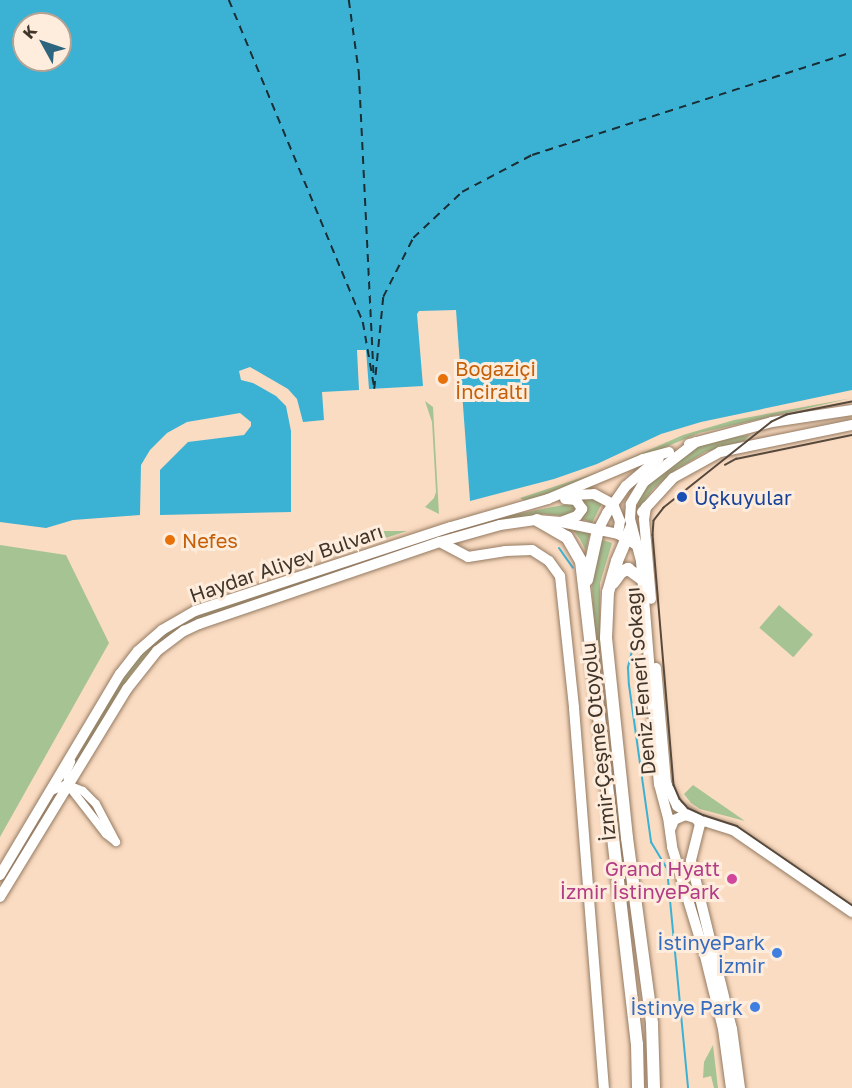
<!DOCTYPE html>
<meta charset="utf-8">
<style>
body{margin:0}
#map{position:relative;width:852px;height:1088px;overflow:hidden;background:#fadcc2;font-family:"Golos Text",sans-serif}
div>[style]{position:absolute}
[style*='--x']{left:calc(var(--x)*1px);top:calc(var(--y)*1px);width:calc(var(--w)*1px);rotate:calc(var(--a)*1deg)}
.green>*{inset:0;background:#a6c493;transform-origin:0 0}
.water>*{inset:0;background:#3bb1d4}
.stream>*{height:2px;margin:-1px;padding:0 1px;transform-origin:1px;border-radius:1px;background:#3bb1d4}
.ferry>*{height:1.5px;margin-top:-0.75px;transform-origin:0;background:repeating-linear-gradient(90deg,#1a2e35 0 8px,transparent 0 14px)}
.roads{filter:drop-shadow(0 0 2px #947a61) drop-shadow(0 0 2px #947a61)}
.minor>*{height:8px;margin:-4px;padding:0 4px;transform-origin:4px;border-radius:4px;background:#fff}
.major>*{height:10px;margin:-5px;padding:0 5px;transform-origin:5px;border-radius:5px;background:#fff}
.highway>*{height:12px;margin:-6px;padding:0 6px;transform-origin:6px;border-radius:6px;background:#fff}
.tram>*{height:1.5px;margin:-0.75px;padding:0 0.75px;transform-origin:0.75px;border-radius:0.75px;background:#57493c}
.dots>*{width:16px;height:16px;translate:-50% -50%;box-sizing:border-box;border:3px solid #feecdc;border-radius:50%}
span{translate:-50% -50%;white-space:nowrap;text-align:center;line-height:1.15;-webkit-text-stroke:6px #feecdc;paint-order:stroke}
.food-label{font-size:20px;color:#c56008}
.left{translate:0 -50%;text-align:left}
.transit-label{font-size:20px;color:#164399}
.street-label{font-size:20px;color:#40352a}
.hotel-label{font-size:20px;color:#b23c85}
.right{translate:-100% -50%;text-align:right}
.shop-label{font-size:20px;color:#366cbe}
.north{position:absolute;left:12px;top:12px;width:60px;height:60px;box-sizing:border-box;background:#feecdc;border:2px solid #b2a395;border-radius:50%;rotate:310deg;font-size:16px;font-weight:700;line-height:24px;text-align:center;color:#40352a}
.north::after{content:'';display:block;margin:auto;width:21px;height:27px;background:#2d657f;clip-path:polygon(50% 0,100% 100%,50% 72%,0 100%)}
</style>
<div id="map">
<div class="green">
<i style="clip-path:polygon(852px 398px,699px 433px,571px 487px,525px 501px,520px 498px,599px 472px,683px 435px,734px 420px)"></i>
<i style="clip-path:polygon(425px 401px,433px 407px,439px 514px,425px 507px,434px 498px,436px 492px,432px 422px)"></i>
<i style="clip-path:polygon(750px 435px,744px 441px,705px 452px,674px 471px,653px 489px,636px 513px,640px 492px,694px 448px,724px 438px)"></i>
<i style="clip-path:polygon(579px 497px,604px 499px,592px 523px,582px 519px,585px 506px)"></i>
<i style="clip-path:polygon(573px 503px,578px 507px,576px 517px,541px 514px,499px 522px,365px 562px,361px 560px,481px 521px)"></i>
<i style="clip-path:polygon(572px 529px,590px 531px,586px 551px,580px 539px)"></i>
<i style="clip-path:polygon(363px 531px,364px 545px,352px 549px,354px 536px)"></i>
<i style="clip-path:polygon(374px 531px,407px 531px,367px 544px,366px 537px,374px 537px)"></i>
<i style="clip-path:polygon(600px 539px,612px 543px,600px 583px,600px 676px,594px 652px,592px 579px)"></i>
<i style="clip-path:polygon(0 545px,66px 555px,109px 643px,0 837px)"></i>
<i style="clip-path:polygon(350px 563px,355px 567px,168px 637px,146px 656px,131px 674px,72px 774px,71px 768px,124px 675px,141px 653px,164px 633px,200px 613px)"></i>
<i style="left:779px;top:605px;width:45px;height:30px;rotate:41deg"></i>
<i style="clip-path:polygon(693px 785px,745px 821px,700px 809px,691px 803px,684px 794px)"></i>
<i style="clip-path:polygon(713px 1045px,718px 1088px,714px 1088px,711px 1076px,703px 1078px,704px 1062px)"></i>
</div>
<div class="water">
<i style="clip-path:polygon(evenodd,0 0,852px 0,852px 390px,701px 422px,661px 434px,597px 464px,554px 479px,470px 501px,456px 310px,419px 311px,417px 314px,423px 386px,369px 389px,366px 350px,357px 350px,359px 390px,322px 392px,324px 420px,303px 422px,297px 399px,288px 389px,250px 367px,239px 371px,241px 380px,253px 383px,276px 396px,286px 406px,291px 431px,291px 512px,160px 515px,160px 470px,188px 442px,244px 435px,251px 426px,251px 422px,240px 413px,187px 422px,167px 433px,150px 450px,141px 465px,140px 515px,73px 520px,46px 528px,0 522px,0 0,24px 24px,60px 24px,60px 60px,24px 60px,24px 24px)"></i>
</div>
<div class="stream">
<i style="--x:559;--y:548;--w:24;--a:55"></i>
<i style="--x:635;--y:639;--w:30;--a:104"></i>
<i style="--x:628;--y:668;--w:17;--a:87"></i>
<i style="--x:629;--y:685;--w:159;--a:82"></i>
<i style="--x:651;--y:842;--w:31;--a:59"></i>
<i style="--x:667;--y:869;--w:220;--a:84.5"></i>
</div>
<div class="ferry">
<i style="--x:229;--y:0;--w:349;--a:67.4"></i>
<i style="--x:363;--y:322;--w:64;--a:80.1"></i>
<i style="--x:349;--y:0;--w:73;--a:82.1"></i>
<i style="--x:359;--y:72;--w:307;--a:87.2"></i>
<i style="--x:374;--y:389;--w:92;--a:-84.4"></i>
<i style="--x:383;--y:297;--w:66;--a:-63"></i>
<i style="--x:413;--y:238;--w:67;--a:-43.2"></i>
<i style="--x:462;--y:192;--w:79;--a:-27.9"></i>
<i style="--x:532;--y:155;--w:336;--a:-17.8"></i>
</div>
<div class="roads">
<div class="minor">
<i style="--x:49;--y:792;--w:17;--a:-24"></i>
<i style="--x:65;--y:785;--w:3;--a:0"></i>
<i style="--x:68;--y:785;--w:16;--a:22"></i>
<i style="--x:83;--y:791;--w:18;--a:45"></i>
<i style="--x:96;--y:804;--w:43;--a:62.2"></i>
<i style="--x:116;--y:842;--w:13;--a:-141"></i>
<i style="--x:106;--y:834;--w:62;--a:-127.8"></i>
<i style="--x:68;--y:785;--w:14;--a:-94"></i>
<i style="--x:67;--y:771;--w:10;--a:-66"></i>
</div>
<div class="major">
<i style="--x:696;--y:442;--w:66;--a:142.4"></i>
<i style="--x:644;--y:482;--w:26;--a:121"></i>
<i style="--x:631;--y:504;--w:15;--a:94"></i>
<i style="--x:630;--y:519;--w:43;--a:75.3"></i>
<i style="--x:641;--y:561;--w:224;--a:85.4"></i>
<i style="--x:659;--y:784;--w:34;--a:75"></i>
<i style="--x:668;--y:817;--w:30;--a:82"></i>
<i style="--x:672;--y:847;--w:110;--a:73.1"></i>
<i style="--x:704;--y:952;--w:79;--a:76.1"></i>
<i style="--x:723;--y:1029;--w:60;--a:82.3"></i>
<i style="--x:689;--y:444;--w:86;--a:-14.8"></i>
<i style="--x:772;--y:422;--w:81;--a:-8.5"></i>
<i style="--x:569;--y:495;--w:25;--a:-2"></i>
<i style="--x:594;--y:494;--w:21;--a:28"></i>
<i style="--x:613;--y:504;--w:18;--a:68"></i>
<i style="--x:620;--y:521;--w:13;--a:99"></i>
<i style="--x:646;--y:507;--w:12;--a:99"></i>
<i style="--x:644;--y:519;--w:80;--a:85"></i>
<i style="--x:642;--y:512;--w:46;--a:-47.6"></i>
<i style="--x:673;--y:478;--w:54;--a:-29"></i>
<i style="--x:720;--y:452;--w:135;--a:-11.6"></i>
<i style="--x:561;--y:522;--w:17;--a:-21"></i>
<i style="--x:577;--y:516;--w:9;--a:-54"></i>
<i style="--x:582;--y:509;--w:11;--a:-124"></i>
<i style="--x:576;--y:500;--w:11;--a:-175"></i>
<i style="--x:598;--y:530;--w:19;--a:-62"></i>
<i style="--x:607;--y:513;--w:33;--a:-55"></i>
<i style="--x:626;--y:486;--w:43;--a:-40.3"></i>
<i style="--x:440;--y:542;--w:32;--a:28"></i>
<i style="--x:468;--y:557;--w:37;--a:-9"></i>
<i style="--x:505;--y:551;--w:27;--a:-2"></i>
<i style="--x:532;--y:550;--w:20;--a:33"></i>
<i style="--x:549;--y:561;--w:19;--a:54"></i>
<i style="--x:560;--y:576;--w:133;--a:83.9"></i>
<i style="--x:574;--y:708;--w:381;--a:85.5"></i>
<i style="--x:656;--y:668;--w:115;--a:85"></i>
<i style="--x:666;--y:783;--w:25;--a:64"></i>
<i style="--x:677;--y:806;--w:21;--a:31"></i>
<i style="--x:695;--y:817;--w:9;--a:54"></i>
<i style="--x:700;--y:824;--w:38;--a:104"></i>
<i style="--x:691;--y:861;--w:173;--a:76.3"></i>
<i style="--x:732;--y:1029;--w:60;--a:82.3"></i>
<i style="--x:670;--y:830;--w:11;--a:-68"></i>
<i style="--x:674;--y:820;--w:12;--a:-24"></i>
<i style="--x:685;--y:815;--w:50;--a:17.4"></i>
<i style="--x:733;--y:830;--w:145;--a:34.6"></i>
<i style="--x:0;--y:875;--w:234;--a:-59.2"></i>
<i style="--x:120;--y:674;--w:29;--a:-52"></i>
<i style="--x:138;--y:651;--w:32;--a:-41"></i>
<i style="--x:162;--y:630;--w:38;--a:-30"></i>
<i style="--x:195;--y:611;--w:269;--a:-18.2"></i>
<i style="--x:451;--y:527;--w:101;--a:-16.1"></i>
<i style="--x:548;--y:499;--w:103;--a:-22.8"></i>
<i style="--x:643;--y:459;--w:27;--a:-15"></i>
<i style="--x:0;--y:897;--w:244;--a:-58.6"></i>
<i style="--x:127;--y:689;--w:48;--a:-51.7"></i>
<i style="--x:157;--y:651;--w:34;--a:-37"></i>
<i style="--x:184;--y:631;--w:17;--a:-25"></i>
<i style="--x:199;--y:624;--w:255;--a:-18.8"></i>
<i style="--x:440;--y:542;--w:62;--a:-15.8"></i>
<i style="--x:500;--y:525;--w:37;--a:-8"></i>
<i style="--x:537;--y:520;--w:24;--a:5"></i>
<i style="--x:561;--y:522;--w:58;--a:11.9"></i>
<i style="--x:618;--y:534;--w:21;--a:31"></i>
</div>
<div class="highway">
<i style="--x:537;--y:520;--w:34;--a:30"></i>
<i style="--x:567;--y:537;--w:28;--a:60"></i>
<i style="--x:581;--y:561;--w:486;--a:83.4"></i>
<i style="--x:637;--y:1044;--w:44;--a:88.7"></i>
<i style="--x:631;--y:528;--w:36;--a:113"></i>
<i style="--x:617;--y:561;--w:32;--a:106"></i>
<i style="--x:608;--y:592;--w:46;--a:92.5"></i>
<i style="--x:606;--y:638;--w:201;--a:84"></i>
<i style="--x:627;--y:838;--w:188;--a:82.3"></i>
<i style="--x:652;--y:1024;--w:64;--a:88.2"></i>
<i style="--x:587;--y:580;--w:51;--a:-77.6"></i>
<i style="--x:613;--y:583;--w:14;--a:-54"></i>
<i style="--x:621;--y:572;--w:8;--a:-23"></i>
<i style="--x:628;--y:569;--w:17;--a:36"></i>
</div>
</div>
<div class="tram">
<i style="--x:852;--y:402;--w:66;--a:168.7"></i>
<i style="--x:787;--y:415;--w:17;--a:155"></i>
<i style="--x:772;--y:422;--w:138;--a:141.5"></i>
<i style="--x:664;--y:508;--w:16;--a:128"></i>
<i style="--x:654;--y:521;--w:14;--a:94"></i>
<i style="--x:653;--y:535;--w:251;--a:85.2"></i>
<i style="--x:674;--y:785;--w:15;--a:67"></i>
<i style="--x:680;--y:799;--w:12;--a:48"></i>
<i style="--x:688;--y:808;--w:17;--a:25"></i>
<i style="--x:703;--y:815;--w:36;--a:18"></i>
<i style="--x:737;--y:826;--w:140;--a:34.5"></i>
<i style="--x:725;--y:465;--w:13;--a:-29"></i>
<i style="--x:736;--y:459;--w:118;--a:-11.7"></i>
</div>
<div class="dots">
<i style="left:443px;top:379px;background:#e8710a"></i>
<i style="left:682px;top:497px;background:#1a4fb4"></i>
<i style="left:170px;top:540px;background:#e8710a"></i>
<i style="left:732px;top:879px;background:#d1479c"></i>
<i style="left:777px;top:953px;background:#3f7fe0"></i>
<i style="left:755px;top:1007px;background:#3f7fe0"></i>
</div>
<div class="food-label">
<span class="left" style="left:455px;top:380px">Boğaziçi<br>İnciraltı</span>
<span class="left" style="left:182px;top:540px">Nefes</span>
</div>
<div class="transit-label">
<span class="left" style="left:694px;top:497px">Üçkuyular</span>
</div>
<div class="street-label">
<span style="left:286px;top:563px;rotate:-19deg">Haydar Aliyev Bulvarı</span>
<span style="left:640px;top:681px;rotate:-95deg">Deniz Feneri Sokağı</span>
<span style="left:598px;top:742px;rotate:-96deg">İzmir-Çeşme Otoyolu</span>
</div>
<div class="hotel-label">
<span class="right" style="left:720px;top:880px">Grand Hyatt<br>İzmir İstinyePark</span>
</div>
<div class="shop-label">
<span class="right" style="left:765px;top:954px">İstinyePark<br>İzmir</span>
<span class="right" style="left:743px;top:1007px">İstinye Park</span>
</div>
<div class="north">K</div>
</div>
